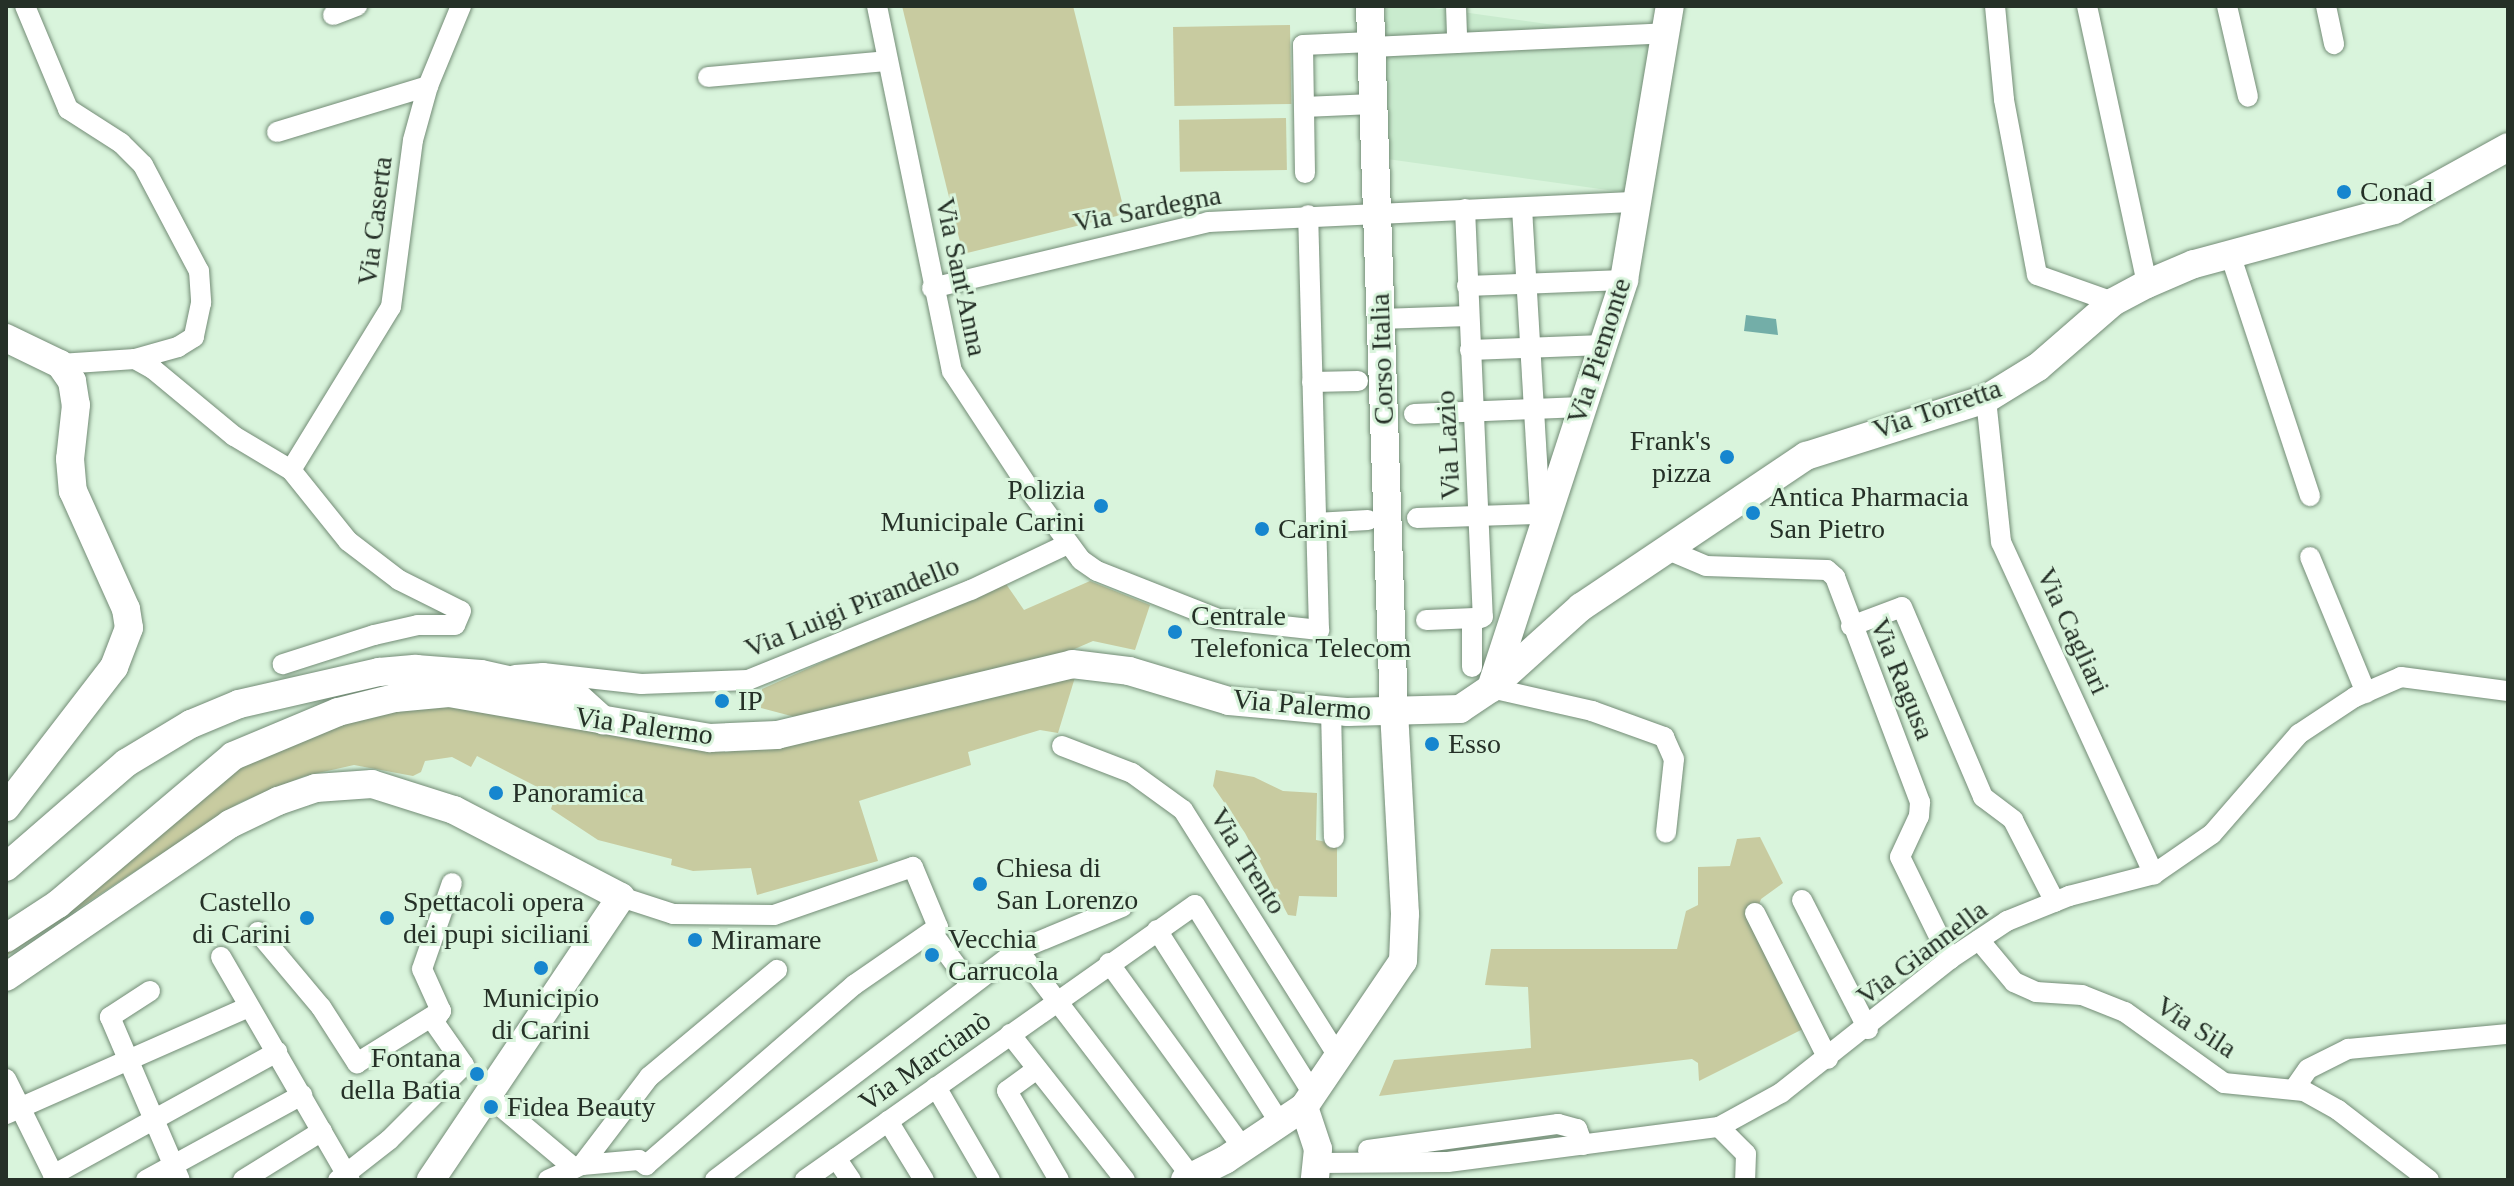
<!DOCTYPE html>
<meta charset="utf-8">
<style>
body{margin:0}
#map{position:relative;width:2514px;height:1186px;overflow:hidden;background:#d9f4dc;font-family:Georgia,serif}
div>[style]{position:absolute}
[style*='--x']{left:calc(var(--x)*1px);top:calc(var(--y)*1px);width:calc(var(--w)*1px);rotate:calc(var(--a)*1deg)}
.built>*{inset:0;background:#c9ebce;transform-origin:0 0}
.green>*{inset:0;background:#c8cba0;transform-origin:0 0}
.water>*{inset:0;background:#73aea8}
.roads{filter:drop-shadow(0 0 2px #738c76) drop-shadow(0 0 2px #738c76)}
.street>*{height:20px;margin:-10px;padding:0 10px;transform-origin:10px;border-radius:10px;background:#fff}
.secondary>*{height:28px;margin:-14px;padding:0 14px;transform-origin:14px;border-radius:14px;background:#fff}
.dots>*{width:22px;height:22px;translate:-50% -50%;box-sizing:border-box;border:4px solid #d9f4dc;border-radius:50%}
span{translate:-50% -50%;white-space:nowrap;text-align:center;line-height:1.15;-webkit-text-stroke:6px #d9f4dc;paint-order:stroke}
.poi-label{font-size:28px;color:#253027}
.left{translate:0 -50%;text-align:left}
.right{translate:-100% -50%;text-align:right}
.street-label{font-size:28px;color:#253027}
.frame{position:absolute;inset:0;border:8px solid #253027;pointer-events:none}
</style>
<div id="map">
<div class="built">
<i style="left:1654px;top:39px;width:156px;height:269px;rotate:98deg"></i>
</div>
<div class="green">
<i style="clip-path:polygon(902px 6px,1073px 6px,1125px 214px,963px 254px)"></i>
<i style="left:1290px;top:25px;width:79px;height:117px;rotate:89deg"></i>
<i style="left:1286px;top:118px;width:52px;height:107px;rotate:89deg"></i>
<i style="clip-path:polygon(1004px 581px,1024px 610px,1090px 581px,1150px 605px,1135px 650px,1093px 641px,1070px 651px,795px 717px,761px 708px,762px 689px)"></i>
<i style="clip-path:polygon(1076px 674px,1058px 733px,1040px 730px,968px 752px,971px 765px,859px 801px,878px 861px,757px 895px,751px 868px,693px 871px,671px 865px,672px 859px,598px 840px,551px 809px,555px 796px,477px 756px,471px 767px,452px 757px,425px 761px,421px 772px,413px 776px,354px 765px,305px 776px,239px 803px,6px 956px,6px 949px,240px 762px,286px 739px,413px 707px,445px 705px,727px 752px)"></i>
<i style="clip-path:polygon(1216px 770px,1254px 777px,1283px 791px,1317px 793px,1316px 840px,1337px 844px,1337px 897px,1299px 896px,1296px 916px,1288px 915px,1245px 833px,1213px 786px)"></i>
<i style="clip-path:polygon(1760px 837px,1783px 883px,1761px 899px,1756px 913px,1811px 1025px,1699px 1081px,1698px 1063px,1692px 1059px,1379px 1096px,1394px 1060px,1531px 1048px,1528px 987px,1485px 985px,1491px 949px,1677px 949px,1686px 911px,1698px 905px,1698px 867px,1730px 866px,1737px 839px)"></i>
</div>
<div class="water">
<i style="clip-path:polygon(1746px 315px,1776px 319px,1778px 335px,1744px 331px)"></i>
</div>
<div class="roads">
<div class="street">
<i style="--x:25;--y:6;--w:112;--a:67.3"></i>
<i style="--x:68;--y:109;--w:63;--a:32.7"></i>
<i style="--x:121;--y:143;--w:31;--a:45"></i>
<i style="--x:143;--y:165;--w:120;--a:62.2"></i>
<i style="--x:199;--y:271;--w:32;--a:86"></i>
<i style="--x:201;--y:303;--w:35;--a:102"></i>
<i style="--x:194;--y:337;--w:19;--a:148"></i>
<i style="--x:178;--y:347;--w:45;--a:164.4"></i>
<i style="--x:877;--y:6;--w:373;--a:78.4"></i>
<i style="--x:952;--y:371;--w:149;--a:56.7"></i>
<i style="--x:1034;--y:496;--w:79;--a:53.7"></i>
<i style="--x:1081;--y:560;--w:19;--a:35"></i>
<i style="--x:1097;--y:571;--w:130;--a:21.6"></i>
<i style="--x:1218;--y:619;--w:102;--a:6.2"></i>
<i style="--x:1319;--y:630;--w:415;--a:-91.5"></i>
<i style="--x:1456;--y:6;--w:37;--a:88"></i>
<i style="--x:1995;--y:6;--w:94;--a:84.5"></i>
<i style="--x:2004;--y:100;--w:178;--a:79.3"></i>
<i style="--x:2037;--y:275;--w:81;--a:19.6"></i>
<i style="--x:2087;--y:6;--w:284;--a:77.8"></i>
<i style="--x:2227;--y:6;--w:93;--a:77"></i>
<i style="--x:2326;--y:6;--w:39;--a:78"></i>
<i style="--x:333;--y:15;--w:26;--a:-21"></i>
<i style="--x:1372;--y:47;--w:294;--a:-2.7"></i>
<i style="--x:708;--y:77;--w:180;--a:-5.1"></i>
<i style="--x:1304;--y:107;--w:69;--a:-2.5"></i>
<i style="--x:277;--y:132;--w:158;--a:-16.9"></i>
<i style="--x:1305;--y:173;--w:128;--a:-90.9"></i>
<i style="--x:1303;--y:45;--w:68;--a:-2.5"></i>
<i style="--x:1522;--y:208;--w:323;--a:86.6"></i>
<i style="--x:1465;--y:209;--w:408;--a:87.5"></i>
<i style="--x:1483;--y:617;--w:12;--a:160"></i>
<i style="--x:1472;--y:621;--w:46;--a:90"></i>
<i style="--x:2230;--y:254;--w:255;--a:71.7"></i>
<i style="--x:1467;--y:286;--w:157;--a:-2.2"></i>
<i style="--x:932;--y:288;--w:284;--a:-13.4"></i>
<i style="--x:1208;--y:222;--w:430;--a:-2.7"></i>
<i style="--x:1380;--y:319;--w:89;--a:-1.9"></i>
<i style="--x:1470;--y:350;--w:133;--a:-2.2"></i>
<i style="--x:60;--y:364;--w:75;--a:-3.8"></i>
<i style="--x:135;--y:359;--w:21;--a:29"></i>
<i style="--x:153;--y:369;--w:105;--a:39.6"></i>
<i style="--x:234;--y:436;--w:66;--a:30.8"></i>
<i style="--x:291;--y:470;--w:91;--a:51.2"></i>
<i style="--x:348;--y:541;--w:64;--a:37.4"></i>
<i style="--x:399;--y:580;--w:69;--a:26.6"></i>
<i style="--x:461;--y:611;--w:15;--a:113"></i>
<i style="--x:455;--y:625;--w:37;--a:180"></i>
<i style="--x:418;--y:625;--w:45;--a:167.2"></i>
<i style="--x:374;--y:635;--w:96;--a:162.3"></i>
<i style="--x:1312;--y:382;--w:46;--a:-1.2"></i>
<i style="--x:1986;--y:399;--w:144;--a:84"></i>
<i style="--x:2001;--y:542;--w:366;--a:65.3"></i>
<i style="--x:1414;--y:414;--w:167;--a:-2.4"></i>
<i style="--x:291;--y:470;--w:191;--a:-58.5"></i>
<i style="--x:391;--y:307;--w:168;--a:-82.5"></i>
<i style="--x:413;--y:140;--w:56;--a:-74.5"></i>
<i style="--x:428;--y:86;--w:87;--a:-67.6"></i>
<i style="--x:1417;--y:518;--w:119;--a:-1.9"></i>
<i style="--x:1316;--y:523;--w:52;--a:-3.3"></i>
<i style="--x:1666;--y:549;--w:43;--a:23"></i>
<i style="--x:1706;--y:566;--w:121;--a:1.9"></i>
<i style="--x:1827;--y:570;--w:11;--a:41"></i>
<i style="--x:1835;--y:577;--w:241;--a:69.3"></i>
<i style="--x:1920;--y:802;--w:14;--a:94"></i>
<i style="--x:1919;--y:816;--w:45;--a:114.9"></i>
<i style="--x:1900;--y:857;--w:114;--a:63.9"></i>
<i style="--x:2310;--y:557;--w:147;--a:67.6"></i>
<i style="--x:1426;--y:620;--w:50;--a:-2.3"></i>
<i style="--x:1851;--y:626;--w:54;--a:-20.4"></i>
<i style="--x:1902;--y:607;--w:207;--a:66.9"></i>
<i style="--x:1983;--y:797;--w:38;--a:37"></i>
<i style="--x:2013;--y:820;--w:92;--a:62.9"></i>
<i style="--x:515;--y:675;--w:28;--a:-4"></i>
<i style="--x:543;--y:673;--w:99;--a:6.4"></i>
<i style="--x:641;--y:684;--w:107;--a:-2.1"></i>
<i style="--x:748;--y:680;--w:240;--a:-22"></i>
<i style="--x:971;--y:590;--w:107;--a:-25.4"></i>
<i style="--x:1491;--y:688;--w:104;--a:12.8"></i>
<i style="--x:1592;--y:711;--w:77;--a:19.9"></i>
<i style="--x:1664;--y:737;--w:24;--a:66"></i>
<i style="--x:1674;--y:759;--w:74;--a:96.2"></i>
<i style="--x:1331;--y:710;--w:128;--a:88.7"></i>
<i style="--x:1062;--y:746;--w:75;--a:21.1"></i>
<i style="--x:1132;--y:773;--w:63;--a:36"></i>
<i style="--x:1183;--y:810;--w:294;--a:57.8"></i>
<i style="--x:621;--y:897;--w:55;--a:18.1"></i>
<i style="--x:673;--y:914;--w:101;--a:0.6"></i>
<i style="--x:774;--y:915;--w:147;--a:-19.1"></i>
<i style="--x:913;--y:867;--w:65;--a:67.4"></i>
<i style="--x:938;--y:927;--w:102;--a:145.4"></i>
<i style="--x:854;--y:985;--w:275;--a:139.1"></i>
<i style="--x:1802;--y:900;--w:145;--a:62.9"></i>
<i style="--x:1755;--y:913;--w:163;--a:63.4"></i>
<i style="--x:1157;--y:930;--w:229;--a:57.5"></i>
<i style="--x:258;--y:932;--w:98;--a:50"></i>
<i style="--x:321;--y:1007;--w:67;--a:57.3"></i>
<i style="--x:357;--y:1063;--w:99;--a:-31.8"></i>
<i style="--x:933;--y:934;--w:61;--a:53.7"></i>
<i style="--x:1979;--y:940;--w:55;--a:50.2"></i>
<i style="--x:2014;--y:982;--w:24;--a:24"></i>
<i style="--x:2036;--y:992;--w:46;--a:3.7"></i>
<i style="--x:2082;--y:995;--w:46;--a:21.6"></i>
<i style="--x:2125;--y:1012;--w:122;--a:35.6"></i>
<i style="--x:2224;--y:1083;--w:80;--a:5.7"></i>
<i style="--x:2304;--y:1091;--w:39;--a:29"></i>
<i style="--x:2338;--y:1110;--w:115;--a:37.6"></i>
<i style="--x:1018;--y:950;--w:285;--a:52.6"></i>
<i style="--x:221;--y:957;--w:258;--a:60"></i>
<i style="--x:1109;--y:963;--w:228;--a:54.1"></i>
<i style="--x:150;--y:991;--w:48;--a:147"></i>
<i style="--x:110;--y:1017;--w:177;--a:66.8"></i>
<i style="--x:1010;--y:1034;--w:186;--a:51.8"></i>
<i style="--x:1037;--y:1069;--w:37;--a:144"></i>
<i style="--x:1007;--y:1091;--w:103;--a:59.7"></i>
<i style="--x:6;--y:1079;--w:113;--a:63.7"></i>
<i style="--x:936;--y:1087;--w:108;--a:59.9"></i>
<i style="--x:2294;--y:1089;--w:24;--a:-55"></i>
<i style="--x:2308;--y:1069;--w:45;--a:-26.6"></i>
<i style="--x:2348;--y:1049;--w:161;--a:-5.4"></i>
<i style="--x:487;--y:1095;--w:114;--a:40"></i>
<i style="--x:6;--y:1114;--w:262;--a:-23.8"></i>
<i style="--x:888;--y:1121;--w:69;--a:58.6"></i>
<i style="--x:1719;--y:1127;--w:38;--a:45"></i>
<i style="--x:1746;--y:1154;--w:26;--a:92"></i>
<i style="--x:1368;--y:1150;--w:192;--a:-7.8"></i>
<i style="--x:1558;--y:1124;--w:20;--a:15"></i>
<i style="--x:1577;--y:1129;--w:17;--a:69"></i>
<i style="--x:836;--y:1158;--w:27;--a:56"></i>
<i style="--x:1319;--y:1163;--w:129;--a:-0.4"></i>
<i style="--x:1448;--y:1162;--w:273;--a:-7.4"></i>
<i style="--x:1719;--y:1127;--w:71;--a:-28.7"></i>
<i style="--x:1781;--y:1093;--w:216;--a:-38.4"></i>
<i style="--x:1950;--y:959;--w:69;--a:-33.7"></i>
<i style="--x:2007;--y:921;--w:67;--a:-22"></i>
<i style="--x:2069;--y:896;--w:88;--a:-14.5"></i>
<i style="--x:2154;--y:874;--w:70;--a:-34.6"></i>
<i style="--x:2212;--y:834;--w:133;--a:-49"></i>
<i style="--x:2299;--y:734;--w:67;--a:-33.5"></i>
<i style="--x:2355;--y:697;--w:50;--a:-23.5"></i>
<i style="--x:2401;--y:677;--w:108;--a:7.5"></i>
<i style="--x:582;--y:1165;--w:111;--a:-52.7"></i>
<i style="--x:649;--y:1077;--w:167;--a:-39.9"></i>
<i style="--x:53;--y:1175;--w:256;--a:-28.8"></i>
<i style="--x:146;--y:1180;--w:178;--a:-28.6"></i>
<i style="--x:243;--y:1180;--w:93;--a:-31.8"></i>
<i style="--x:338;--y:1180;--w:65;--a:-38.1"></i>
<i style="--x:389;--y:1140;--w:106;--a:-45"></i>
<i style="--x:464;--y:1065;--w:52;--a:-124.9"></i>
<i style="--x:434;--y:1022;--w:13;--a:-58"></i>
<i style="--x:441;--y:1011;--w:46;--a:-114.3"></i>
<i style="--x:422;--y:969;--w:91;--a:-70.8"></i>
<i style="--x:548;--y:1180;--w:37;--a:-24"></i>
<i style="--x:582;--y:1165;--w:57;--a:-5"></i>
<i style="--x:639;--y:1160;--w:9;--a:36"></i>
<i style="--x:715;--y:1180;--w:380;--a:-37.2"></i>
<i style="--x:1018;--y:950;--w:113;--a:-22.5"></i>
<i style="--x:805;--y:1180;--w:477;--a:-35.2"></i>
<i style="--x:1195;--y:905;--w:223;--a:58"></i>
</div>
<div class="secondary">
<i style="--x:6;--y:338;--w:60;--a:25.7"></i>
<i style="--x:60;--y:364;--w:21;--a:55"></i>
<i style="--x:72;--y:381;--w:24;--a:81"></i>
<i style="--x:76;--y:405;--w:54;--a:96.3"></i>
<i style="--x:70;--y:459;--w:32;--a:85"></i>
<i style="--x:73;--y:491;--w:129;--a:65.8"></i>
<i style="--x:126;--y:609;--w:19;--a:81"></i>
<i style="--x:129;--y:628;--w:42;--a:111"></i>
<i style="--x:114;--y:667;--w:177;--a:127.6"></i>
<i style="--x:1491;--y:688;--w:429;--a:-71.9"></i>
<i style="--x:1624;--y:280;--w:278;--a:-80.5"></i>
<i style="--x:6;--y:867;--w:159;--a:-40.9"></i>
<i style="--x:126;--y:763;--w:76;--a:-31"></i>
<i style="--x:191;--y:724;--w:52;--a:-22.6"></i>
<i style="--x:239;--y:704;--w:144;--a:-12.9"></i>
<i style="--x:379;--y:672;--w:37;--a:-5"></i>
<i style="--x:416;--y:669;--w:65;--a:4.4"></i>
<i style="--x:481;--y:674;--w:96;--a:12.6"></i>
<i style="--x:575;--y:695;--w:38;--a:42"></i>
<i style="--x:6;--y:938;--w:62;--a:-33.2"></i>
<i style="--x:58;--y:904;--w:229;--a:-40.2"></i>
<i style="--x:233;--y:756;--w:114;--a:-22.7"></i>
<i style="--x:338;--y:712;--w:59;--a:-13.8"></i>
<i style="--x:395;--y:698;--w:54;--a:-5.3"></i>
<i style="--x:449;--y:693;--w:265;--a:9.8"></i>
<i style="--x:710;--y:738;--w:67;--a:-2.6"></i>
<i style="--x:777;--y:735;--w:303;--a:-13.5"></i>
<i style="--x:1072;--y:664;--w:57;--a:7"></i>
<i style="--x:1129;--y:671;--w:104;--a:16.7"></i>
<i style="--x:1229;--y:701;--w:120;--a:5.3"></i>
<i style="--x:1348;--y:712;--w:112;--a:-1.5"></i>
<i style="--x:1460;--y:709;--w:37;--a:-34"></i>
<i style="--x:1491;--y:688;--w:121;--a:-42"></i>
<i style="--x:1581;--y:607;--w:271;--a:-33.9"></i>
<i style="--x:1806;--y:456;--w:189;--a:-17.6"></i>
<i style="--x:1986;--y:399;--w:61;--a:-31.6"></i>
<i style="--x:2038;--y:367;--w:99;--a:-40.9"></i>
<i style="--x:2113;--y:302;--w:38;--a:-28"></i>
<i style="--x:2147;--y:284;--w:51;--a:-23.1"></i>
<i style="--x:2194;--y:264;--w:207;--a:-15.1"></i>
<i style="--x:2394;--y:210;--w:130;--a:-28.9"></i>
<i style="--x:6;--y:977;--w:271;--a:-34.3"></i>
<i style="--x:230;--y:824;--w:53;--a:-25.6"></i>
<i style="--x:278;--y:801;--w:40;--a:-18.9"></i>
<i style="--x:316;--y:788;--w:56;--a:-4.1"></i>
<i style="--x:372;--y:784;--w:86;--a:17.6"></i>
<i style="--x:454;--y:810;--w:188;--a:27.5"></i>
<i style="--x:621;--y:897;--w:341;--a:123.9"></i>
<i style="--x:1304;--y:1107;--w:44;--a:71.6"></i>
<i style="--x:1318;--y:1149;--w:31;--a:96"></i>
<i style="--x:1185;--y:1180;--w:45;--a:-26.6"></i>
<i style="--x:1225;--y:1160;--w:95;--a:-33.9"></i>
<i style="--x:1304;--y:1107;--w:176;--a:-55.9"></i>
<i style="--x:1403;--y:961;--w:47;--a:-87.6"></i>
<i style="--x:1405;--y:914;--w:202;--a:-93.1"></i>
<i style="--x:1394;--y:712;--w:706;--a:-91.95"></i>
</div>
</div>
<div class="dots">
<i style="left:2344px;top:192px;background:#1686cf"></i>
<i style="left:1727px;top:457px;background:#1686cf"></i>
<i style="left:1101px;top:506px;background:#1686cf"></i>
<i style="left:1753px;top:513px;background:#1686cf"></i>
<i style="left:1262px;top:529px;background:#1686cf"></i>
<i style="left:1175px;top:632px;background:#1686cf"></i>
<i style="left:722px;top:701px;background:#1686cf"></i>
<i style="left:1432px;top:744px;background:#1686cf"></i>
<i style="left:496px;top:793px;background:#1686cf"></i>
<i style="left:980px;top:884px;background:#1686cf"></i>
<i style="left:307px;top:918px;background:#1686cf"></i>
<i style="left:387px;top:918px;background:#1686cf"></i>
<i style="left:695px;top:940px;background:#1686cf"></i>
<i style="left:932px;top:955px;background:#1686cf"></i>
<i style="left:541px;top:968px;background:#1686cf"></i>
<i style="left:477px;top:1074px;background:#1686cf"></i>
<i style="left:491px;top:1107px;background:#1686cf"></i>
</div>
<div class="poi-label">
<span class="left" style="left:2360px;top:192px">Conad</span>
<span class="right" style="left:1711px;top:457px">Frank's<br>pizza</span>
<span class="right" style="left:1085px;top:506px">Polizia<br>Municipale Carini</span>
<span class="left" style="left:1769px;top:513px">Antica Pharmacia<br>San Pietro</span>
<span class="left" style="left:1278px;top:529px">Carini</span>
<span class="left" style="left:1191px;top:632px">Centrale<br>Telefonica Telecom</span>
<span class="left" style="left:738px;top:701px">IP</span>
<span class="left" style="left:1448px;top:744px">Esso</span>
<span class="left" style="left:512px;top:793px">Panoramica</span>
<span class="left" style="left:996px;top:884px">Chiesa di<br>San Lorenzo</span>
<span class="right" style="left:291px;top:918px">Castello<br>di Carini</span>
<span class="left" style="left:403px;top:918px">Spettacoli opera<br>dei pupi siciliani</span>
<span class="left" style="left:948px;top:955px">Vecchia<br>Carrucola</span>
<span class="left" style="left:711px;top:940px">Miramare</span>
<span style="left:541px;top:1014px">Municipio<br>di Carini</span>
<span class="right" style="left:461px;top:1074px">Fontana<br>della Batia</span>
<span class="left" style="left:507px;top:1107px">Fidea Beauty</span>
</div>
<div class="street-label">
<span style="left:1147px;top:209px;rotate:-11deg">Via Sardegna</span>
<span style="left:375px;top:221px;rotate:-83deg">Via Caserta</span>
<span style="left:961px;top:277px;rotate:78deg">Via Sant'Anna</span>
<span style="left:1599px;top:351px;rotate:-72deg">Via Piemonte</span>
<span style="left:1382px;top:359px;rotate:-92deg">Corso Italia</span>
<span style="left:1937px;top:409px;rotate:-19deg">Via Torretta</span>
<span style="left:1448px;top:445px;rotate:-93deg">Via Lazio</span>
<span style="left:852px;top:607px;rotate:-22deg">Via Luigi Pirandello</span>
<span style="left:2073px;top:631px;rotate:65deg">Via Cagliari</span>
<span style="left:1902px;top:679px;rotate:68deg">Via Ragusa</span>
<span style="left:1302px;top:705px;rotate:5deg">Via Palermo</span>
<span style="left:644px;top:726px;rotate:8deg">Via Palermo</span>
<span style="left:1248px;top:861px;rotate:58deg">Via Trento</span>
<span style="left:1922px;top:953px;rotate:-37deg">Via Giannella</span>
<span style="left:2196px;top:1027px;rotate:33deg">Via Sila</span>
<span style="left:925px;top:1061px;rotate:-35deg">Via Marcianò</span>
</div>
<div class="frame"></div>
</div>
